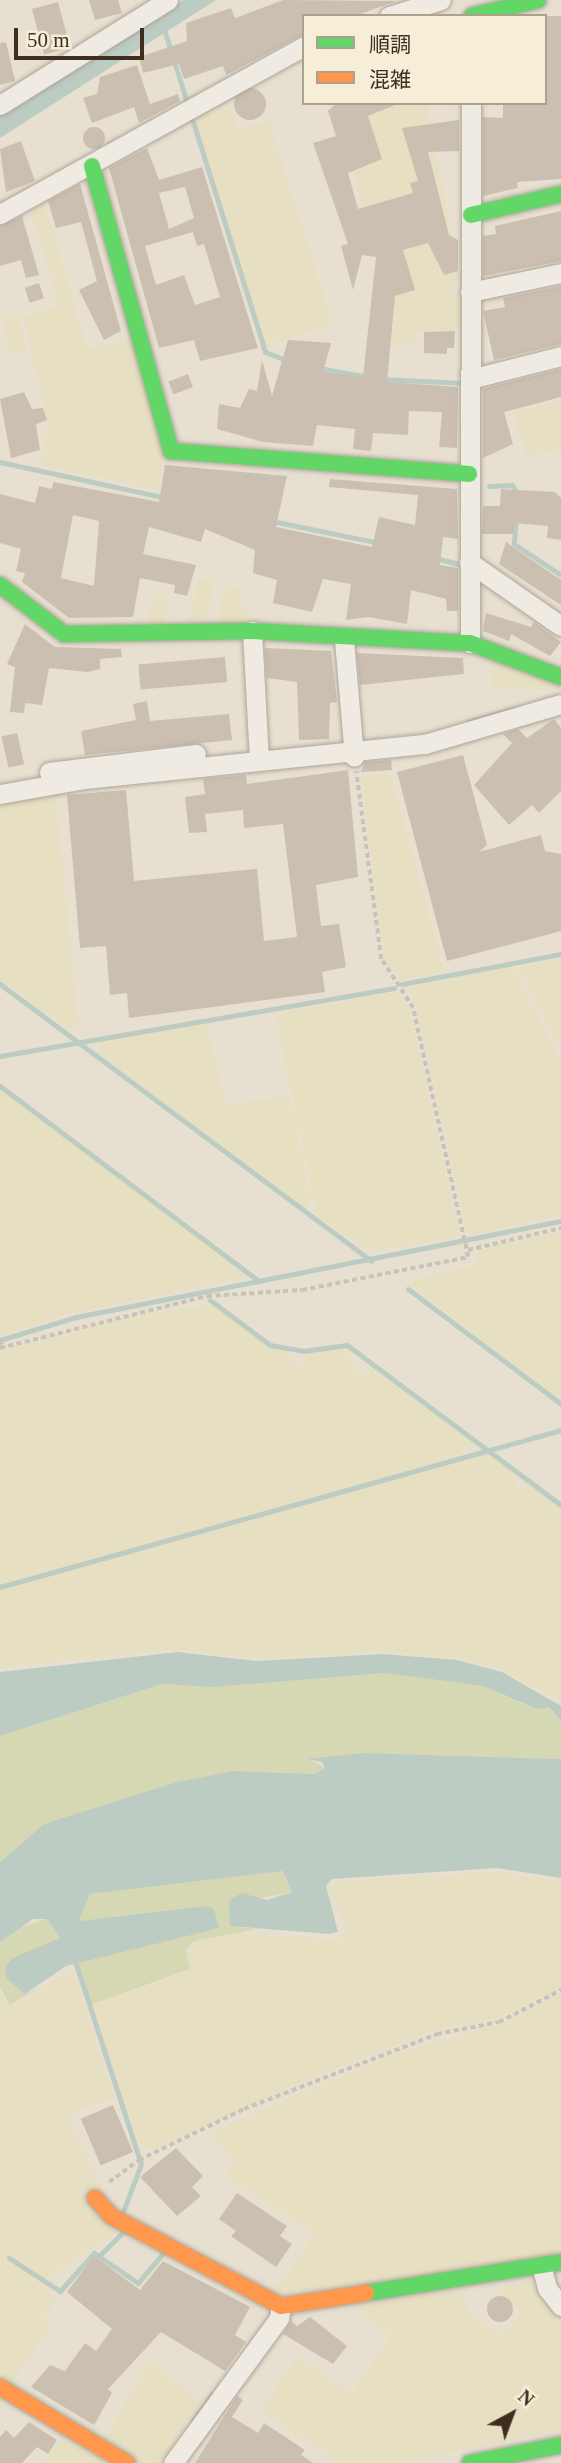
<!DOCTYPE html>
<meta charset="utf-8">
<style>
body{margin:0}
#map{position:relative;width:561px;height:2463px;overflow:hidden;background:#e7e0d1;font-family:"Times New Roman","Noto Sans JP",serif}
div>[style]{position:absolute}
[style*='--x']{left:calc(var(--x)*1px);top:calc(var(--y)*1px);width:calc(var(--w)*1px);rotate:calc(var(--a)*1deg)}
.farmland>*{inset:0;background:#e6dfc2;transform-origin:0 0}
.green>*{inset:0;background:#d6d7b3}
.water>*{inset:0;background:#bcccc2}
.stream>*{height:5px;margin:-2.5px;padding:0 2.5px;transform-origin:2.5px;border-radius:2.5px;background:#bcccc2}
.building>*{inset:0;background:#cbbfb2;transform-origin:0 0}
.round{border-radius:50%}
.path>*{height:3.5px;margin-top:-1.75px;transform-origin:0;background:repeating-linear-gradient(90deg,#c8c2b9 0 5px,transparent 0 8.5px)}
.roads{filter:drop-shadow(0 0 2px #ada599) drop-shadow(0 0 2px #ada599)}
.street>*{height:19px;margin:-9.5px;padding:0 9.5px;transform-origin:9.5px;border-radius:9.5px;background:#efebe3}
.fast>*{height:16px;margin:-8px;padding:0 8px;transform-origin:8px;border-radius:8px;background:#63d668}
.slow>*{height:16px;margin:-8px;padding:0 8px;transform-origin:8px;border-radius:8px;background:#ff974d}
span{translate:-50% -50%;white-space:nowrap;text-align:center;line-height:1.15;-webkit-text-stroke:5px #f7eed8;paint-order:stroke}
.legend{position:absolute;left:302px;top:14px;width:245px;height:91px;box-sizing:border-box;background:#f7eed8;border:2px solid #ada18e;margin:0;padding:9px 12px;list-style:none;font-size:21px;color:#3d2e20}
.legend li{display:flex;align-items:center;gap:14px;height:35px}
.legend b{width:35px;border:2px solid #ada18e}
.north{position:absolute;left:477px;top:2379px;width:70px;height:70px;-webkit-text-stroke:5px #f7eed8;paint-order:stroke;rotate:41deg;font-size:19px;font-weight:700;line-height:28px;text-align:center;color:#3d2e20}
.north::after{content:'';display:block;margin:auto;width:24px;height:32px;background:#3d2e20;clip-path:polygon(50% 0,100% 100%,50% 72%,0 100%)}
.scale{position:absolute;left:14px;top:28px;width:130px;height:32px;box-sizing:border-box;border:4px solid #3d2e20;border-top:0;padding-left:9px;font-size:21px;line-height:24px;white-space:nowrap;color:#3d2e20;-webkit-text-stroke:5px #f7eed8;paint-order:stroke}
</style>
<div id="map">
<div class="farmland">
<i style="clip-path:polygon(334px 103px,426px 103px,460px 275px,452px 290px,463px 299px,457px 329px,415px 333px,414px 344px,392px 345px,396px 304px,391px 304px)"></i>
<i style="clip-path:polygon(231px 105px,239px 129px,269px 120px,333px 325px,264px 345px,194px 121px)"></i>
<i style="clip-path:polygon(42px 195px,87px 348px,134px 341px,163px 454px,158px 490px,39px 464px,49px 427px,23px 317px,59px 306px,32px 215px)"></i>
<i style="left:19px;top:313px;width:39px;height:17px;rotate:80deg"></i>
<i style="clip-path:polygon(561px 401px,561px 449px,526px 457px,513px 413px)"></i>
<i style="clip-path:polygon(199px 578px,214px 581px,207px 619px,187px 627px)"></i>
<i style="clip-path:polygon(226px 586px,240px 588px,238px 608px,251px 611px,249px 625px,217px 624px)"></i>
<i style="clip-path:polygon(154px 593px,170px 595px,163px 629px,145px 629px)"></i>
<i style="clip-path:polygon(493px 660px,546px 682px,551px 690px,491px 688px)"></i>
<i style="clip-path:polygon(390px 773px,445px 972px,400px 980px,384px 957px,361px 777px)"></i>
<i style="clip-path:polygon(55px 790px,79px 1027px,67px 1028px,0 979px,0 800px)"></i>
<i style="clip-path:polygon(561px 958px,561px 1052px,517px 967px)"></i>
<i style="clip-path:polygon(513px 966px,561px 1060px,561px 1214px,467px 1236px,416px 1005px,407px 988px)"></i>
<i style="clip-path:polygon(398px 992px,409px 1007px,460px 1237px,368px 1252px,317px 1216px,275px 1014px)"></i>
<i style="clip-path:polygon(207px 1023px,226px 1105px,290px 1096px,311px 1201px,305px 1209px,102px 1056px,101px 1041px)"></i>
<i style="clip-path:polygon(0 1088px,102px 1163px,251px 1276px,69px 1314px,0 1335px)"></i>
<i style="clip-path:polygon(561px 1232px,561px 1401px,411px 1286px,416px 1279px,475px 1265px,480px 1250px)"></i>
<i style="clip-path:polygon(206px 1305px,217px 1305px,267px 1346px,291px 1353px,296px 1368px,306px 1364px,305px 1352px,345px 1346px,360px 1377px,370px 1374px,368px 1363px,475px 1443px,459px 1450px,460px 1456px,482px 1448px,512px 1470px,517px 1491px,526px 1490px,525px 1480px,561px 1507px,561px 1701px,502px 1670px,458px 1658px,383px 1652px,257px 1659px,177px 1649px,0 1668px,0 1353px,90px 1324px)"></i>
<i style="clip-path:polygon(501px 1872px,561px 1882px,561px 1987px,499px 2018px,436px 2030px,315px 2076px,151px 2150px,137px 2141px,92px 2005px,191px 1970px,188px 1950px,195px 1942px,232px 1933px,341px 1940px,347px 1930px,329px 1888px,337px 1881px)"></i>
<i style="clip-path:polygon(73px 1968px,113px 2097px,74px 2113px,69px 2121px,122px 2229px,39px 2283px,58px 2299px,43px 2319px,51px 2326px,9px 2387px,0 2381px,0 1991px,11px 2008px)"></i>
<i style="clip-path:polygon(561px 1994px,561px 2255px,272px 2296px,315px 2234px,225px 2175px,234px 2162px,211px 2132px,388px 2056px,506px 2022px)"></i>
<i style="clip-path:polygon(531px 2281px,561px 2319px,561px 2429px,402px 2463px,338px 2463px,261px 2410px,298px 2357px,353px 2393px,390px 2335px,354px 2307px,452px 2290px,467px 2302px,466px 2312px,503px 2336px,522px 2311px,495px 2289px)"></i>
<i style="clip-path:polygon(150px 2361px,201px 2401px,160px 2463px,137px 2463px,104px 2438px)"></i>
<i style="clip-path:polygon(64px 2437px,108px 2463px,41px 2463px)"></i>
</div>
<div class="green">
<i style="clip-path:polygon(385px 1673px,483px 1686px,523px 1704px,549px 1707px,561px 1721px,561px 1759px,364px 1753px,311px 1760px,325px 1768px,315px 1774px,234px 1771px,44px 1824px,0 1862px,0 1736px,162px 1684px,213px 1687px)"></i>
<i style="clip-path:polygon(283px 1871px,292px 1892px,261px 1898px,236px 1927px,259px 1929px,194px 1941px,186px 1950px,190px 1969px,90px 2005px,78px 1963px,115px 1952px,206px 1906px,79px 1921px,90px 1894px)"></i>
<i style="clip-path:polygon(48px 1918px,60px 1938px,25px 1994px,41px 1987px,10px 2005px,0 1987px,0 1942px,7px 1932px)"></i>
</div>
<div class="water">
<i style="clip-path:polygon(183px 0,216px 0,0 138px,0 115px)"></i>
<i style="clip-path:polygon(178px 1652px,257px 1661px,383px 1654px,457px 1660px,502px 1672px,561px 1706px,561px 1721px,549px 1707px,537px 1709px,483px 1686px,385px 1673px,213px 1687px,162px 1684px,0 1736px,0 1672px)"></i>
<i style="clip-path:polygon(364px 1753px,561px 1759px,561px 1878px,497px 1868px,332px 1879px,326px 1886px,338px 1932px,329px 1934px,230px 1926px,229px 1900px,242px 1893px,267px 1900px,292px 1892px,283px 1871px,90px 1894px,79px 1921px,206px 1906px,214px 1909px,219px 1928px,66px 1966px,25px 1994px,7px 1979px,5px 1967px,13px 1958px,60px 1938px,48px 1919px,33px 1919px,0 1942px,0 1862px,44px 1824px,174px 1783px,234px 1771px,315px 1774px,325px 1768px,322px 1762px,307px 1759px)"></i>
</div>
<div class="stream">
<i style="--x:163;--y:26;--w:342;--a:72.6"></i>
<i style="--x:265;--y:352;--w:26;--a:21"></i>
<i style="--x:319;--y:368;--w:50;--a:10.4"></i>
<i style="--x:381;--y:379;--w:83;--a:2.8"></i>
<i style="--x:0;--y:462;--w:171;--a:12.2"></i>
<i style="--x:489;--y:486;--w:23;--a:-2"></i>
<i style="--x:512;--y:485;--w:12;--a:59"></i>
<i style="--x:516;--y:519;--w:25;--a:95"></i>
<i style="--x:514;--y:544;--w:56;--a:33.4"></i>
<i style="--x:272;--y:521;--w:109;--a:11.6"></i>
<i style="--x:436;--y:558;--w:28;--a:15"></i>
<i style="--x:469;--y:721;--w:46;--a:-15.3"></i>
<i style="--x:0;--y:984;--w:463;--a:36.7"></i>
<i style="--x:402;--y:984;--w:162;--a:-10.7"></i>
<i style="--x:0;--y:1056;--w:400;--a:-9.8"></i>
<i style="--x:0;--y:1086;--w:322;--a:37"></i>
<i style="--x:408;--y:1289;--w:191;--a:36.9"></i>
<i style="--x:210;--y:1300;--w:75;--a:36.9"></i>
<i style="--x:270;--y:1345;--w:34;--a:10"></i>
<i style="--x:303;--y:1351;--w:44;--a:-7.8"></i>
<i style="--x:347;--y:1345;--w:267;--a:36.8"></i>
<i style="--x:0;--y:1340;--w:79;--a:-16.8"></i>
<i style="--x:76;--y:1317;--w:494;--a:-11.2"></i>
<i style="--x:0;--y:1587;--w:583;--a:-15.63"></i>
<i style="--x:75;--y:1961;--w:213;--a:72"></i>
<i style="--x:141;--y:2164;--w:51;--a:110.6"></i>
<i style="--x:100;--y:2255;--w:34;--a:-45"></i>
<i style="--x:9;--y:2258;--w:61;--a:32.9"></i>
<i style="--x:60;--y:2291;--w:51;--a:-48.2"></i>
<i style="--x:94;--y:2253;--w:53;--a:34.3"></i>
<i style="--x:138;--y:2283;--w:39;--a:-50"></i>
<i style="--x:193;--y:2420;--w:32;--a:-54"></i>
</div>
<div class="building">
<i style="clip-path:polygon(89px 0,118px 0,122px 13px,95px 20px)"></i>
<i style="clip-path:polygon(283px 0,396px 1px,355px 16px,304px 16px,304px 34px,226px 75px,223px 66px,184px 79px,179px 64px,143px 73px,139px 57px,187px 41px,186px 23px,231px 8px,235px 18px)"></i>
<i style="left:58px;top:2px;width:47px;height:27px;rotate:75deg"></i>
<i style="clip-path:polygon(545px 16px,561px 16px,561px 179px,517px 182px,518px 188px,483px 196px,483px 117px,503px 118px,503px 103px,545px 103px)"></i>
<i style="clip-path:polygon(6px 42px,15px 81px,0 85px,0 43px)"></i>
<i style="clip-path:polygon(137px 65px,150px 104px,178px 94px,180px 101px,139px 123px,134px 107px,92px 123px,83px 98px,97px 94px,100px 77px)"></i>
<i class="round" style="left:234px;top:88px;width:32px;height:32px"></i>
<i style="clip-path:polygon(337px 103px,400px 103px,368px 116px,382px 159px,348px 173px,358px 209px,413px 193px,410px 183px,418px 181px,402px 128px,459px 120px,459px 151px,428px 152px,449px 235px,458px 240px,458px 271px,444px 275px,428px 243px,403px 250px,415px 290px,395px 296px,387px 382px,458px 387px,457px 448px,439px 447px,442px 412px,409px 411px,408px 435px,373px 433px,371px 451px,353px 449px,355px 429px,317px 425px,313px 446px,263px 442px,217px 429px,219px 404px,240px 408px,249px 389px,257px 391px,262px 360px,272px 396px,288px 340px,331px 343px,323px 372px,363px 377px,376px 257px,362px 255px,353px 290px,341px 246px,348px 244px,313px 143px,336px 136px,328px 111px)"></i>
<i class="round" style="left:83px;top:127px;width:22px;height:22px"></i>
<i style="clip-path:polygon(21px 141px,35px 181px,6px 192px,0 149px)"></i>
<i style="clip-path:polygon(evenodd,147px 148px,159px 180px,202px 167px,258px 348px,200px 361px,194px 340px,159px 348px,109px 168px,147px 148px,185px 187px,194px 218px,169px 229px,159px 193px,185px 187px,147px 148px,193px 232px,197px 246px,204px 244px,220px 297px,195px 305px,184px 275px,156px 285px,145px 246px,193px 232px)"></i>
<i style="clip-path:polygon(80px 184px,121px 331px,104px 340px,79px 290px,97px 281px,81px 222px,56px 228px,48px 201px)"></i>
<i style="clip-path:polygon(561px 211px,561px 261px,483px 276px,483px 236px,496px 234px,495px 226px)"></i>
<i style="clip-path:polygon(22px 216px,39px 275px,26px 278px,21px 260px,0 266px,0 226px)"></i>
<i style="left:39px;top:283px;width:16px;height:15px;rotate:72deg"></i>
<i style="clip-path:polygon(561px 286px,561px 344px,494px 360px,483px 311px,505px 307px,503px 298px)"></i>
<i style="clip-path:polygon(455px 331px,454px 348px,447px 348px,447px 354px,424px 353px,424px 332px)"></i>
<i style="clip-path:polygon(561px 369px,561px 397px,504px 412px,513px 444px,483px 458px,483px 389px)"></i>
<i style="left:188px;top:374px;width:14px;height:21px;rotate:69deg"></i>
<i style="clip-path:polygon(24px 392px,32px 409px,43px 408px,47px 420px,36px 424px,40px 450px,11px 458px,0 399px)"></i>
<i style="clip-path:polygon(evenodd,165px 465px,287px 476px,276px 527px,372px 547px,379px 517px,415px 525px,418px 495px,329px 487px,330px 479px,457px 489px,458px 539px,443px 537px,440px 565px,458px 568px,458px 611px,447px 611px,446px 599px,411px 590px,407px 624px,368px 617px,346px 620px,351px 584px,323px 579px,312px 612px,273px 603px,277px 580px,253px 573px,255px 550px,205px 529px,201px 542px,149px 527px,143px 554px,196px 565px,187px 596px,174px 593px,175px 585px,140px 578px,133px 617px,69px 618px,22px 582px,25px 573px,16px 571px,21px 549px,0 543px,0 494px,35px 503px,39px 486px,52px 489px,53px 482px,159px 502px,165px 465px,73px 515px,99px 521px,94px 586px,61px 578px,73px 515px)"></i>
<i style="clip-path:polygon(501px 489px,555px 492px,561px 498px,561px 540px,547px 538px,548px 526px,515px 523px,514px 534px,482px 534px,483px 506px,500px 506px)"></i>
<i style="clip-path:polygon(506px 542px,561px 580px,561px 605px,499px 564px)"></i>
<i style="clip-path:polygon(486px 613px,531px 627px,534px 622px,561px 642px,550px 656px,511px 634px,509px 641px,483px 631px)"></i>
<i style="clip-path:polygon(25px 624px,55px 647px,121px 649px,122px 657px,100px 659px,100px 669px,88px 672px,49px 668px,42px 705px,25px 703px,24px 713px,10px 712px,15px 667px,7px 664px)"></i>
<i style="clip-path:polygon(265px 648px,331px 651px,337px 702px,330px 703px,329px 739px,299px 740px,297px 682px,267px 678px)"></i>
<i style="clip-path:polygon(357px 653px,463px 658px,464px 674px,360px 685px)"></i>
<i style="left:225px;top:657px;width:25px;height:87px;rotate:85deg"></i>
<i style="clip-path:polygon(147px 701px,150px 721px,229px 714px,232px 740px,85px 755px,81px 731px,136px 720px,133px 704px)"></i>
<i style="clip-path:polygon(554px 719px,561px 728px,561px 791px,539px 813px,532px 805px,509px 825px,474px 785px,512px 743px,503px 734px,518px 729px,527px 738px)"></i>
<i style="left:17px;top:733px;width:32px;height:16px;rotate:77deg"></i>
<i style="clip-path:polygon(463px 755px,487px 845px,479px 852px,541px 835px,545px 851px,561px 854px,561px 931px,447px 961px,397px 772px)"></i>
<i style="clip-path:polygon(391px 760px,392px 770px,361px 772px,365px 762px)"></i>
<i style="clip-path:polygon(348px 770px,358px 877px,316px 885px,321px 926px,339px 924px,346px 967px,322px 972px,325px 992px,129px 1018px,127px 993px,110px 995px,106px 946px,80px 948px,67px 795px,126px 790px,134px 881px,257px 869px,264px 941px,297px 937px,283px 824px,244px 828px,243px 810px,205px 814px,207px 832px,189px 833px,185px 797px,205px 794px,203px 779px,246px 775px,247px 784px)"></i>
<i style="left:113px;top:2105px;width:51px;height:35px;rotate:67deg"></i>
<i style="clip-path:polygon(176px 2148px,203px 2176px,192px 2187px,201px 2196px,177px 2216px,140px 2177px)"></i>
<i style="clip-path:polygon(237px 2193px,287px 2226px,280px 2236px,292px 2244px,276px 2267px,231px 2236px,236px 2231px,219px 2219px)"></i>
<i style="clip-path:polygon(94px 2256px,140px 2290px,163px 2261px,250px 2307px,235px 2335px,246px 2342px,225px 2371px,161px 2332px,108px 2389px,112px 2393px,94px 2425px,31px 2387px,50px 2365px,65px 2371px,85px 2343px,96px 2351px,112px 2329px,67px 2292px)"></i>
<i class="round" style="left:487px;top:2296px;width:26px;height:26px"></i>
<i style="clip-path:polygon(310px 2317px,347px 2346px,333px 2364px,283px 2334px,291px 2321px,297px 2326px)"></i>
<i style="clip-path:polygon(237px 2396px,243px 2400px,232px 2417px,258px 2433px,264px 2423px,305px 2450px,301px 2455px,313px 2463px,195px 2463px)"></i>
<i style="clip-path:polygon(29px 2422px,57px 2440px,48px 2454px,37px 2447px,22px 2463px,0 2463px,0 2437px,6px 2430px,14px 2438px)"></i>
</div>
<div class="path">
<i style="--x:468;--y:1250;--w:96;--a:-13.3"></i>
<i style="--x:0;--y:1340;--w:8;--a:67"></i>
<i style="--x:0;--y:1348;--w:213;--a:-14.1"></i>
<i style="--x:207;--y:1296;--w:95;--a:-3.6"></i>
<i style="--x:302;--y:1290;--w:169;--a:-11.2"></i>
<i style="--x:468;--y:1257;--w:255;--a:-102.5"></i>
<i style="--x:413;--y:1008;--w:59;--a:-123.1"></i>
<i style="--x:381;--y:959;--w:189;--a:-97.6"></i>
<i style="--x:109;--y:2182;--w:37;--a:-36"></i>
<i style="--x:139;--y:2160;--w:117;--a:-25.9"></i>
<i style="--x:244;--y:2109;--w:207;--a:-21.2"></i>
<i style="--x:437;--y:2034;--w:63;--a:-11"></i>
<i style="--x:499;--y:2022;--w:70;--a:-27.3"></i>
</div>
<div class="roads">
<div class="street">
<i style="--x:389;--y:16;--w:54;--a:-17.1"></i>
<i style="--x:0;--y:105;--w:198;--a:-32"></i>
<i style="--x:0;--y:214;--w:347;--a:-28.9"></i>
<i style="--x:470;--y:292;--w:93;--a:-11.8"></i>
<i style="--x:470;--y:379;--w:94;--a:-14.2"></i>
<i style="--x:469;--y:562;--w:112;--a:34.8"></i>
<i style="--x:252;--y:631;--w:129;--a:86.9"></i>
<i style="--x:344;--y:640;--w:117;--a:85.1"></i>
<i style="--x:470;--y:643;--w:540;--a:-89.89"></i>
<i style="--x:49;--y:772;--w:148;--a:-7"></i>
<i style="--x:0;--y:794;--w:85;--a:-10.1"></i>
<i style="--x:84;--y:779;--w:343;--a:-5.9"></i>
<i style="--x:425;--y:744;--w:142;--a:-16.4"></i>
<i style="--x:542;--y:2269;--w:20;--a:75"></i>
<i style="--x:547;--y:2288;--w:23;--a:52"></i>
<i style="--x:173;--y:2463;--w:180;--a:-53.8"></i>
<i style="--x:279;--y:2318;--w:12;--a:-81"></i>
</div>
<div class="fast">
<i style="--x:472;--y:16;--w:68;--a:-13.6"></i>
<i style="--x:92;--y:166;--w:296;--a:74.5"></i>
<i style="--x:171;--y:451;--w:299;--a:4.4"></i>
<i style="--x:471;--y:215;--w:92;--a:-13.1"></i>
<i style="--x:0;--y:585;--w:81;--a:37.4"></i>
<i style="--x:64;--y:634;--w:188;--a:-0.9"></i>
<i style="--x:252;--y:631;--w:218;--a:3.2"></i>
<i style="--x:470;--y:643;--w:97;--a:20.5"></i>
<i style="--x:366;--y:2293;--w:197;--a:-9"></i>
<i style="--x:470;--y:2463;--w:93;--a:-11.2"></i>
</div>
<div class="slow">
<i style="--x:95;--y:2198;--w:24;--a:48"></i>
<i style="--x:111;--y:2216;--w:192;--a:27.9"></i>
<i style="--x:281;--y:2306;--w:86;--a:-8.7"></i>
<i style="--x:0;--y:2387;--w:148;--a:30.9"></i>
</div>
</div>
<ul class="legend">
<li><b style="height:9px;background:#63d668"></b>順調</li>
<li><b style="height:9px;background:#ff974d"></b>混雑</li>
</ul>
<div class="north">N</div>
<div class="scale">50 m</div>
</div>
